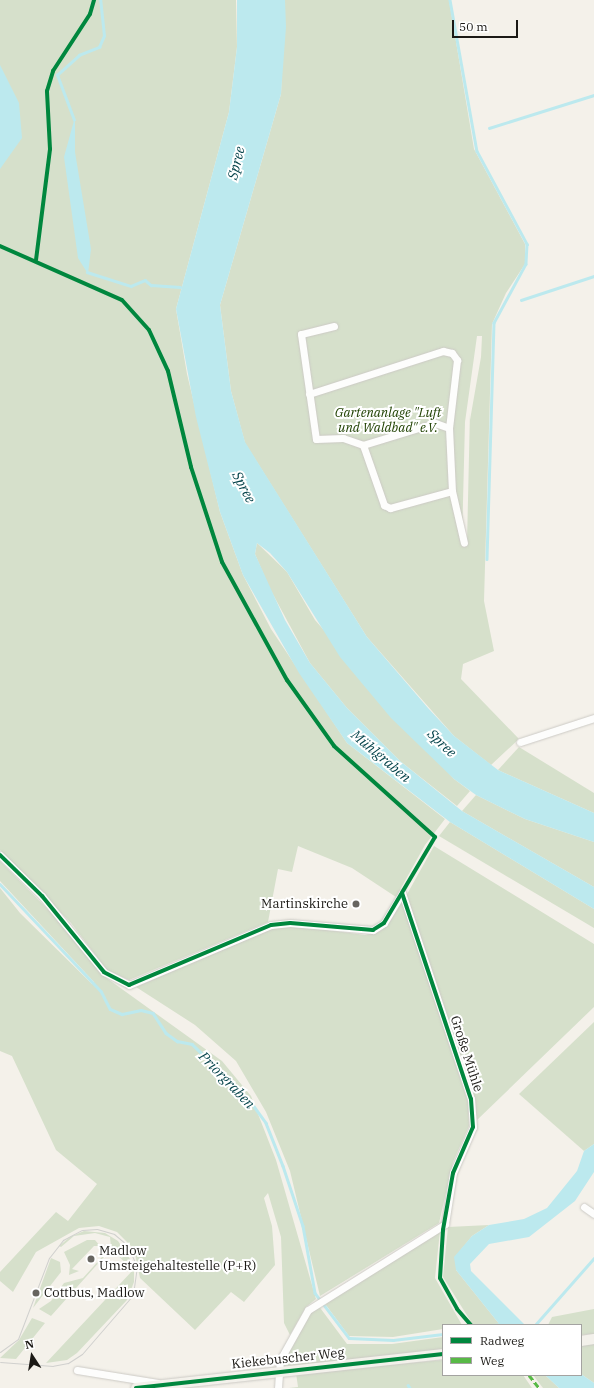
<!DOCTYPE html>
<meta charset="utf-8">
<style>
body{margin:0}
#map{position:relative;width:594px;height:1388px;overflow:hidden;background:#f4f1ea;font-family:"IBM Plex Serif",serif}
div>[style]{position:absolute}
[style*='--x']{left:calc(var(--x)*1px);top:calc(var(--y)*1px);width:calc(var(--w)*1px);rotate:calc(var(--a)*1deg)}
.green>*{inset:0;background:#d6e0cb}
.water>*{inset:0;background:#bce9ee}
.stream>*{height:2.5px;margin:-1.25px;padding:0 1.25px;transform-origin:1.25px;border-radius:1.25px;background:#bce9ee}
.roads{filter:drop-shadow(0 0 1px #cccac5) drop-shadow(0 0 1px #cccac5)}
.street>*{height:7px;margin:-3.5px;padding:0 3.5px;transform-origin:3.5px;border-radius:3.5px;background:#fdfdfc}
.secondary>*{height:10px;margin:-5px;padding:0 5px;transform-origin:5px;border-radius:5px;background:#f3f1eb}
.tram>*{height:1px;margin:-0.5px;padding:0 0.5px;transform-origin:0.5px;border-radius:0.5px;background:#d0d0ce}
.quiet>*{height:3px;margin-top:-1.5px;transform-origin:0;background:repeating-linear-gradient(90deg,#58b947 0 6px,transparent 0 9px)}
.cycleway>*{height:4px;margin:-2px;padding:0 2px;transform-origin:2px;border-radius:2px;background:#00873e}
.dots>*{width:11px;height:11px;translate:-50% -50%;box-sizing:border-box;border:2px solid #fff;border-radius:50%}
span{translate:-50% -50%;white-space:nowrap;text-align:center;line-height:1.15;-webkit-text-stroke:4px #fff;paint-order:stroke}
.park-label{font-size:13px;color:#1f4100;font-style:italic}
.poi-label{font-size:13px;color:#1b1915}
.right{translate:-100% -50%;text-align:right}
.left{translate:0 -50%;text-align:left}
.street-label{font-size:13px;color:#1b1915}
.water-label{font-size:14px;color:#07454c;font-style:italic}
.legend{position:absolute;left:442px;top:1324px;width:140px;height:52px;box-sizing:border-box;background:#fff;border:1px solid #a4a3a1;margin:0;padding:5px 7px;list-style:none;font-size:12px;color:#1b1915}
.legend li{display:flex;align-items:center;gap:8px;height:20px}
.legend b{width:20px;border:1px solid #a4a3a1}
.north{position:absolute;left:12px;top:1336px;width:40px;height:40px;-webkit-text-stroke:3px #fff;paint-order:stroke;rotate:348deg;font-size:11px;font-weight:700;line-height:16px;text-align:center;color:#1b1915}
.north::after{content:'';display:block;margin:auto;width:14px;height:18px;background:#1b1915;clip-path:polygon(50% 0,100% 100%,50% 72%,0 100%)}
.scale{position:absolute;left:452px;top:20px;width:66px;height:18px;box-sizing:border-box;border:2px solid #1b1915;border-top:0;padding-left:5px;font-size:12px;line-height:14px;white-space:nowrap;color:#1b1915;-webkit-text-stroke:3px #fff;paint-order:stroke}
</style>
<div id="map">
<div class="green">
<i style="clip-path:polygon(0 0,236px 0,237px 47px,229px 112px,176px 309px,187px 374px,220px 512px,243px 575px,271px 629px,347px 743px,445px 819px,425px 845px,396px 897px,352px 868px,298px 846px,292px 872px,278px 869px,268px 922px,129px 980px,107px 970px,71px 923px,0 850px)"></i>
<i style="clip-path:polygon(evenodd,285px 0,449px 0,474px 149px,525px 244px,525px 264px,506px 293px,492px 324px,484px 601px,494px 651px,463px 664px,461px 679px,519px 739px,491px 765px,454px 736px,367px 637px,245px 443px,231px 391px,220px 305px,281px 94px,285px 0,477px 336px,482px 336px,481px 357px,470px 420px,470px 411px,467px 543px,462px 542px,465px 422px,477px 336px)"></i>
<i style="clip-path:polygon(257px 543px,287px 572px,315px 620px,454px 779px,470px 791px,457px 806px,400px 761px,347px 708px,310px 663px,269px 587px,255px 554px)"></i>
<i style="clip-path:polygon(519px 747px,594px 793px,594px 813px,498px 770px)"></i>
<i style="clip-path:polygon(476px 795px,525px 819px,594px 842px,594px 887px,462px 811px)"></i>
<i style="clip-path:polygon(450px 822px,594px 909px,594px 928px,439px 836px)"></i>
<i style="clip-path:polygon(434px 846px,594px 944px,594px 1007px,477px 1120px,474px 1099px,406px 896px)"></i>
<i style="clip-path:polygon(0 861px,76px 938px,101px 974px,222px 1061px,251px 1096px,276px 1160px,316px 1299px,306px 1307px,290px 1335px,284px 1323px,281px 1237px,268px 1193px,264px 1198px,272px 1226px,275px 1265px,244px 1302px,231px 1292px,195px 1330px,140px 1278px,134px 1249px,117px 1232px,99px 1226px,79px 1228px,36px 1252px,13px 1292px,0 1281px,0 1272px,56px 1212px,68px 1221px,97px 1184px,56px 1150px,12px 1056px,0 1051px,0 888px,20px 913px,92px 984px,94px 982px,0 881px)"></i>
<i style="clip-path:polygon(402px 902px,468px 1102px,469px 1126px,453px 1162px,439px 1223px,320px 1296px,290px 1171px,266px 1112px,236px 1061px,195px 1025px,136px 987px,271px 929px,289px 925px,365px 935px,377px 932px,389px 923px)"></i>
<i style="clip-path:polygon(594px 1022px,594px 1144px,584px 1151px,519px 1094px)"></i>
<i style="clip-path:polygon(489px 1225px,472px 1236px,460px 1251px,456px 1270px,500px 1325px,473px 1325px,443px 1277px,448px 1227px)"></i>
<i style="clip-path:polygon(84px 1231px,105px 1233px,118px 1241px,134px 1265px,134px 1282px,127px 1300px,77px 1353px,67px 1360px,46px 1363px,133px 1270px,111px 1249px,51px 1316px,39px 1309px,51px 1301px,64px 1283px,83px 1278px,111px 1247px,110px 1237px,95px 1233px,74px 1236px,61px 1247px,59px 1246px,70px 1237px)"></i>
<i style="clip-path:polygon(440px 1231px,435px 1278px,462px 1325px,443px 1325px,443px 1329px,393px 1337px,349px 1336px,323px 1301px)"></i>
<i style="clip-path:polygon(87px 1240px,95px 1240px,100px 1246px,94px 1246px,72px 1269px,79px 1271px,69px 1275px,70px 1265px,64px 1252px)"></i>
<i style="clip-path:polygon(51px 1258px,60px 1262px,61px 1272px,33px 1308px)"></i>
<i style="clip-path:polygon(318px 1305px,347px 1344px,392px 1344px,443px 1337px,443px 1350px,280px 1367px,310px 1312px)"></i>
<i style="clip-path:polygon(594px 1309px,594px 1334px,581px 1335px,581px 1325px,548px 1325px,552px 1317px)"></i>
<i style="clip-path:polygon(32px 1318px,45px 1323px,16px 1359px,0 1358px,19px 1340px)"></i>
<i style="clip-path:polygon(594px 1343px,594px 1383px,581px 1374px,581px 1345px)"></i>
<i style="clip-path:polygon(443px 1360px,443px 1375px,523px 1375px,532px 1388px,289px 1388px,298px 1387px,296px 1373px)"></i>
<i style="clip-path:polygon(533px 1375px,545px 1375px,559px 1388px,543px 1388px)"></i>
</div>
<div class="water">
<i style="clip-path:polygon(237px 0,285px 0,286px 27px,281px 94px,220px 305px,231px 391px,245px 442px,367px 637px,428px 708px,454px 736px,498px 770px,594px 813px,594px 842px,525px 819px,476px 795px,454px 779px,391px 718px,340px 657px,287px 572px,270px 553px,257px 543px,255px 554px,285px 620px,310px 663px,347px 708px,400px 761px,462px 811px,594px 887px,594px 909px,450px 822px,347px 743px,299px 673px,243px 575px,220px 512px,196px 417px,176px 309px,229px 112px,237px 47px)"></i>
<i style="clip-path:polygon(0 65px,19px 103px,22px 138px,0 169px)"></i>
<i style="clip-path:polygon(75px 117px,75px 152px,91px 249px,88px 274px,78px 258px,64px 157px)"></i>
<i style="clip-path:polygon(594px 1144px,594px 1172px,575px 1201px,529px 1237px,489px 1244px,470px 1264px,471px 1271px,525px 1325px,500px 1325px,456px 1270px,454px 1257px,472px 1236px,489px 1225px,524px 1219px,547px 1208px,577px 1171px,584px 1151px)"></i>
<i style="clip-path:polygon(581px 1374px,594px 1383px,594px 1388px,559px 1388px,545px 1375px)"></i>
</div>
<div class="stream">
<i style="--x:450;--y:0;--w:153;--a:79.9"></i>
<i style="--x:477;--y:151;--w:106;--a:61.7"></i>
<i style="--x:527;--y:244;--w:20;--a:93"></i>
<i style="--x:526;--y:264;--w:67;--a:118.5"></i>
<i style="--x:494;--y:323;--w:236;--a:91.7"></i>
<i style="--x:74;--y:120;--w:48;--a:-110.7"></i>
<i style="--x:57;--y:75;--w:30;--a:-42"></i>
<i style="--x:79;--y:55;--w:22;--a:-22"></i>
<i style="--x:99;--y:47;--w:12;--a:-66"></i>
<i style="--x:104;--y:36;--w:36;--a:-96"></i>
<i style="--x:489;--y:128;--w:110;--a:-17.4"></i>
<i style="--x:87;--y:272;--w:46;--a:17.7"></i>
<i style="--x:131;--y:286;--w:15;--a:-23"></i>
<i style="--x:145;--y:280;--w:8;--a:40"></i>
<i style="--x:151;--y:285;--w:29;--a:4"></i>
<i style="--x:521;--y:300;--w:77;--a:-18.2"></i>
<i style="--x:0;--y:884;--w:147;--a:46.7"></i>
<i style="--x:101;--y:991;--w:20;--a:63"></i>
<i style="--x:110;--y:1009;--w:13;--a:23"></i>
<i style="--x:122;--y:1014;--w:19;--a:-12"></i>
<i style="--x:141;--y:1010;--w:12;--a:14"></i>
<i style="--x:153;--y:1013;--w:24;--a:57"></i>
<i style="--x:166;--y:1033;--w:14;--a:36"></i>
<i style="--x:177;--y:1041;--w:15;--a:11"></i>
<i style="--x:192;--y:1044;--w:78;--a:44"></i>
<i style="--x:248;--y:1098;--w:31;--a:54"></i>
<i style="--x:266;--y:1123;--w:46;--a:68.4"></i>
<i style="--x:283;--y:1166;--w:63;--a:71.6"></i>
<i style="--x:303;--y:1226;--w:68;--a:79.8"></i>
<i style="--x:315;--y:1293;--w:56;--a:52.9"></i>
<i style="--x:349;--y:1338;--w:44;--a:2.6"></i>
<i style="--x:393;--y:1340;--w:50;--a:-6.8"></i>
<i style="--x:494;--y:1325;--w:8;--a:-7"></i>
<i style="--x:535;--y:1325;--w:89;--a:-48.6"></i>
<i style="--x:408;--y:1385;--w:4;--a:56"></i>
</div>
<div class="roads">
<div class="street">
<i style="--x:334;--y:326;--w:34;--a:166"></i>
<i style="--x:301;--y:334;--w:106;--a:81.9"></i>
<i style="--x:316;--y:439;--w:27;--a:-2"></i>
<i style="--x:343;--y:438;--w:21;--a:19"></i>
<i style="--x:309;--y:394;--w:141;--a:-17.8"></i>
<i style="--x:443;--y:351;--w:9;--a:13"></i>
<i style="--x:452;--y:353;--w:9;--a:54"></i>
<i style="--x:457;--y:360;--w:68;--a:96.7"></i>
<i style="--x:449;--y:428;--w:63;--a:87.3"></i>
<i style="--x:452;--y:491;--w:53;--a:77"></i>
<i style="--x:449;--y:428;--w:15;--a:-160"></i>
<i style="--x:435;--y:423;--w:75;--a:163"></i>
<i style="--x:363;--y:445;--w:64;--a:70.7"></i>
<i style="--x:384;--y:505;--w:7;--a:27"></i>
<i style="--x:390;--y:508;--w:64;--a:-15.3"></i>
<i style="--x:520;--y:742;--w:78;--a:-18"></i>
<i style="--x:0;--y:855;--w:59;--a:44.3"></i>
<i style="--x:42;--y:896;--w:98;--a:50.8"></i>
<i style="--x:104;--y:972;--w:28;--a:27"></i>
<i style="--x:129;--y:985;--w:154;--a:-22.9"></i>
<i style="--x:271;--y:925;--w:19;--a:-6"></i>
<i style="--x:290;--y:923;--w:83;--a:4.8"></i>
<i style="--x:373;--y:930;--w:13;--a:-32"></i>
<i style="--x:384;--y:923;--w:35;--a:-59"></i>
<i style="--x:584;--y:1207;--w:12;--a:35"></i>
<i style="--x:77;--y:1370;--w:82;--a:9.1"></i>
<i style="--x:278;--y:1388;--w:28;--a:-86"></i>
<i style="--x:280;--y:1360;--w:57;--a:-60.8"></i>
<i style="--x:308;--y:1310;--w:162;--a:-32.1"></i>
<i style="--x:445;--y:1224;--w:52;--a:-81.1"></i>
<i style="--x:453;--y:1173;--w:50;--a:-66.5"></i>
<i style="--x:473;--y:1127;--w:28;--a:-94"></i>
<i style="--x:471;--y:1099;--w:217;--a:-108.5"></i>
</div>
<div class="secondary">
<i style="--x:581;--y:1341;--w:13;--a:-9"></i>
<i style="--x:136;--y:1388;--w:309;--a:-6.3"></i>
</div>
</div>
<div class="tram">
<i style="--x:0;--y:1352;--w:22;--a:-36"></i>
<i style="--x:18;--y:1339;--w:87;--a:-69.1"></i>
<i style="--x:49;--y:1258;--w:23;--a:-52"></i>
<i style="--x:63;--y:1240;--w:21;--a:-28"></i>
<i style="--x:82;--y:1230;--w:15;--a:-4"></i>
<i style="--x:97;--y:1229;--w:18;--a:16"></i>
<i style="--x:114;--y:1234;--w:17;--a:40"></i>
<i style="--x:127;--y:1245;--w:23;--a:65"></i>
<i style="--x:137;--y:1266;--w:29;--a:98"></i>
<i style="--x:133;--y:1295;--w:78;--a:130.8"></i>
<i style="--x:82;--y:1354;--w:17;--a:147"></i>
<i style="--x:68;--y:1363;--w:15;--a:169"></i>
<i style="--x:53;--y:1366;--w:53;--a:-175.7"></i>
</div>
<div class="quiet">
<i style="--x:529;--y:1375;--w:16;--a:52"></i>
</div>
<div class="cycleway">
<i style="--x:0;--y:246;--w:133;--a:23.9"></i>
<i style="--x:122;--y:300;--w:40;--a:48"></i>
<i style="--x:149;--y:330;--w:45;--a:65.1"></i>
<i style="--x:168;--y:371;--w:99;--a:76.5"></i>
<i style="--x:191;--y:467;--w:100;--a:71.9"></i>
<i style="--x:222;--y:562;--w:135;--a:61.2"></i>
<i style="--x:287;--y:680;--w:81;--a:54.5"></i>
<i style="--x:334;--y:746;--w:136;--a:42"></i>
<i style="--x:435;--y:837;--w:100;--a:120.7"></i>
<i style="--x:384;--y:923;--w:13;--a:148"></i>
<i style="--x:373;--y:930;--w:83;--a:-175.2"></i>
<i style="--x:290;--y:923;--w:19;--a:174"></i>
<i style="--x:271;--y:925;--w:154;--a:157.1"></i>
<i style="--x:129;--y:985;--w:28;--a:-153"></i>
<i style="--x:104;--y:972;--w:98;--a:-129.2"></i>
<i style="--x:42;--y:896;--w:59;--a:-135.7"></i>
<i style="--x:36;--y:260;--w:112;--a:-82.8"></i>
<i style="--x:50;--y:149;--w:58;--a:-93"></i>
<i style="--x:47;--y:91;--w:21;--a:-73"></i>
<i style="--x:53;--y:71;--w:68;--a:-57"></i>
<i style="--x:90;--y:14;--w:15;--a:-74"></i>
<i style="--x:402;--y:893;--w:217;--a:71.5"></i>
<i style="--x:471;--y:1099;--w:28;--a:86"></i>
<i style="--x:473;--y:1127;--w:50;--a:113.5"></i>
<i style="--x:453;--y:1173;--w:58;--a:100"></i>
<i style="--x:443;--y:1230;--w:48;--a:93.6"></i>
<i style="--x:440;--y:1278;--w:35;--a:61"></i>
<i style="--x:457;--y:1309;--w:21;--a:49"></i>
<i style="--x:136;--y:1388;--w:309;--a:-6.3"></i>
</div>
<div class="dots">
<i style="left:356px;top:904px;background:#676560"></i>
<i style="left:91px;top:1259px;background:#676560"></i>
<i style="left:36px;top:1293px;background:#676560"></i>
</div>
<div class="park-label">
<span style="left:388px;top:421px">Gartenanlage "Luft<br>und Waldbad" e.V.</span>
</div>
<div class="poi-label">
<span class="right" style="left:348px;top:904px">Martinskirche</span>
<span class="left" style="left:99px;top:1259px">Madlow<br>Umsteigehaltestelle (P+R)</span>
<span class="left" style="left:44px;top:1293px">Cottbus, Madlow</span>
</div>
<div class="street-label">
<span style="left:466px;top:1054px;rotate:72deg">Große Mühle</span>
<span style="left:288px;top:1359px;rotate:-6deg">Kiekebuscher Weg</span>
</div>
<div class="water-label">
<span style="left:236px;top:163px;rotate:-76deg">Spree</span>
<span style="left:244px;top:487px;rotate:62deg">Spree</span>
<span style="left:442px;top:743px;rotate:44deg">Spree</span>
<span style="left:381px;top:756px;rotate:40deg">Mühlgraben</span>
<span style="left:227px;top:1080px;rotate:46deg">Priorgraben</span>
</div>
<ul class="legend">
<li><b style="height:5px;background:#00873e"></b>Radweg</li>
<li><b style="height:5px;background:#58b947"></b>Weg</li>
</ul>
<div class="north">N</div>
<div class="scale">50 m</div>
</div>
